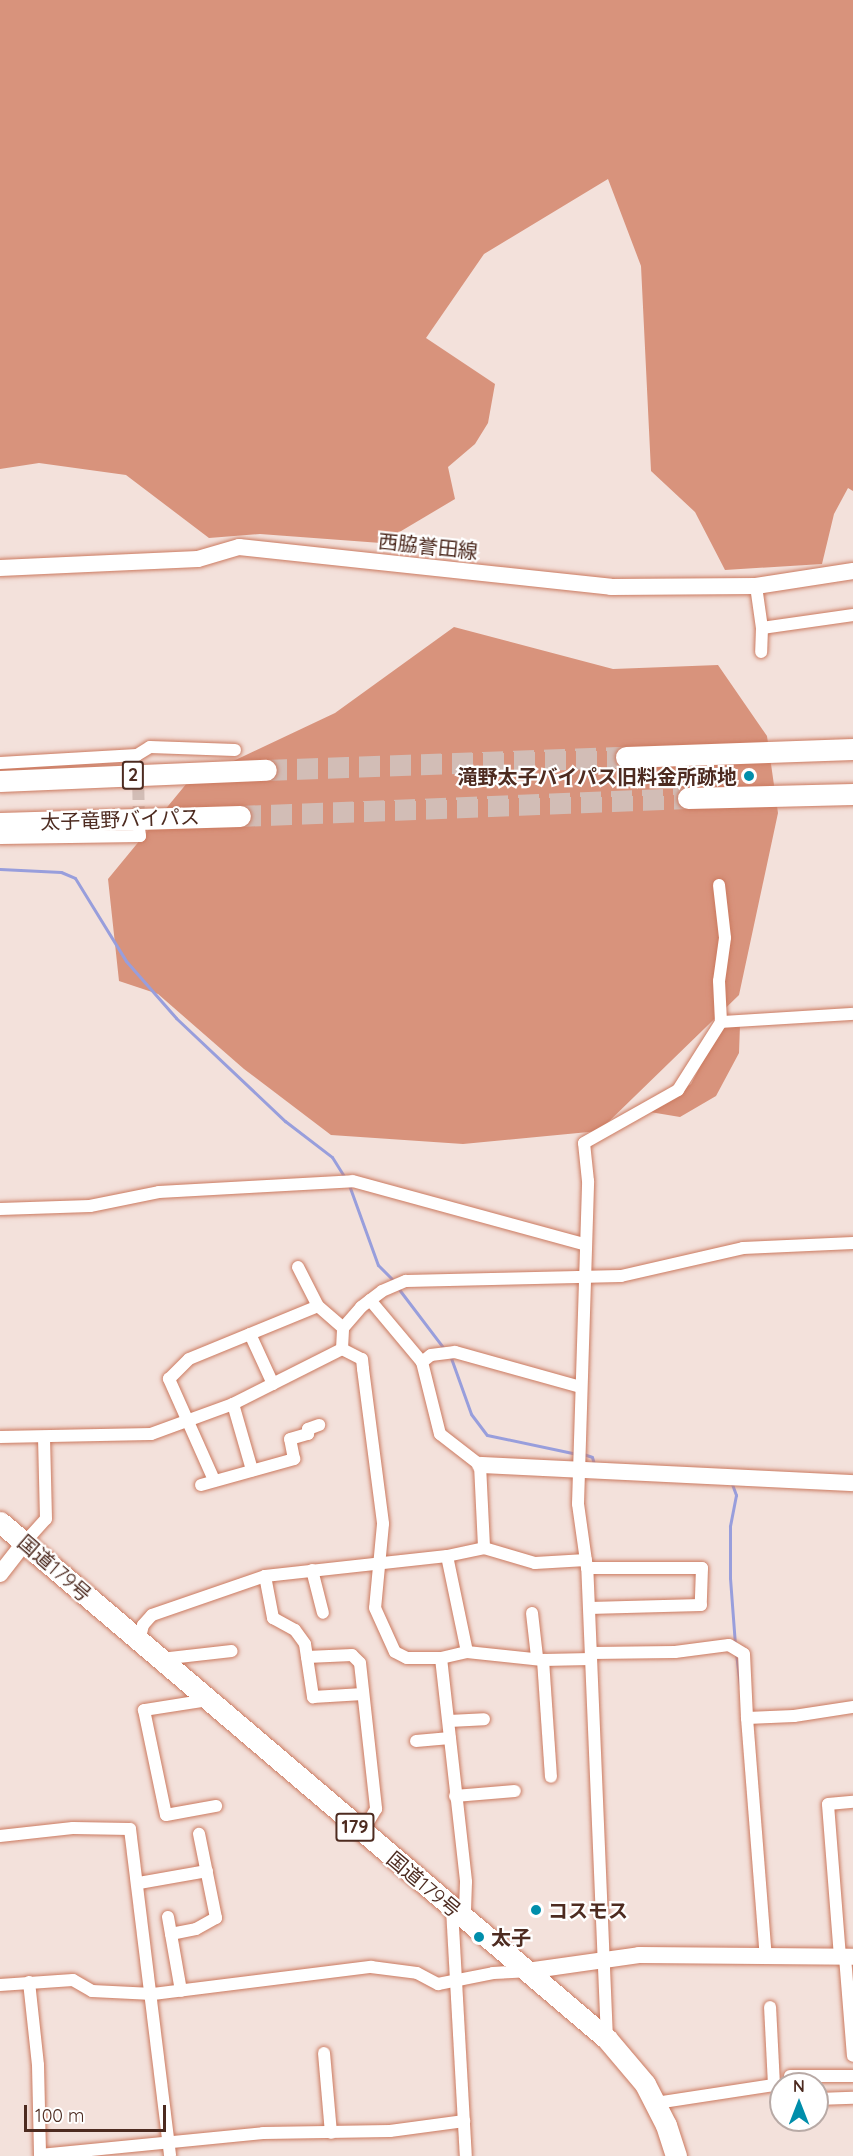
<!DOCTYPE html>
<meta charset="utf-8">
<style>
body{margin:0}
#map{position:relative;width:853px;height:2156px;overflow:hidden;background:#f3e1db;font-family:Quicksand,"Noto Sans JP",sans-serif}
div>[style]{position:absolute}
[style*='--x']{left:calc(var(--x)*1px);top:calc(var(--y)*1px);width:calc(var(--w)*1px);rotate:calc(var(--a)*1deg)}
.forest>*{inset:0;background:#d8937c}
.stream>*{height:3px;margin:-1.5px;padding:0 1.5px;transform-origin:1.5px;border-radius:1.5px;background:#989edc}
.street-tunnel>*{height:12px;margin-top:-6px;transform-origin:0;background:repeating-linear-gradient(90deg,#d2bdb6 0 12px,transparent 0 18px)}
.highway-tunnel>*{height:21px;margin-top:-10.5px;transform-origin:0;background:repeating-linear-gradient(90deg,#d2bdb6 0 21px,transparent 0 31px)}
.roads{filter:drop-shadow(0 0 2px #cb7a60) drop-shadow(0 0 2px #cb7a60)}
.street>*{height:12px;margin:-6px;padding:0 6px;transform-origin:6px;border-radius:6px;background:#fff}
.secondary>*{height:16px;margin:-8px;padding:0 8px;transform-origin:8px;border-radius:8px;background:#fff}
.highway>*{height:21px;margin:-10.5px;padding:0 10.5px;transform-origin:10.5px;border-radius:10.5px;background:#fff}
.dots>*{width:16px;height:16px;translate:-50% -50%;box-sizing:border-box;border:3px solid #fff;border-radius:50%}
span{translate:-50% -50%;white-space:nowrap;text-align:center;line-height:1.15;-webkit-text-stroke:4.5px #fff;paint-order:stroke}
.shield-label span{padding:2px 4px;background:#fff;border:2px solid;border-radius:4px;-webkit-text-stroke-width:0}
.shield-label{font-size:18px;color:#4d2b20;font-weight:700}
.street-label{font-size:20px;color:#4d2b20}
.poi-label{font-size:20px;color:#4d2b20;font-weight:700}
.right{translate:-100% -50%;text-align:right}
.left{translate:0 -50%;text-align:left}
.north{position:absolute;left:769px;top:2072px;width:60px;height:60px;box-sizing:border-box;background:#fff;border:2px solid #b8aaa6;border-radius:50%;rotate:0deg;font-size:16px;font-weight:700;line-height:24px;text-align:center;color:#4d2b20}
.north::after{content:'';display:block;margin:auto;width:21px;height:27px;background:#008eab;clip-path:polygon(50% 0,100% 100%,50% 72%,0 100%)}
.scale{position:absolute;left:24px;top:2105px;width:142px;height:27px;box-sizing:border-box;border:3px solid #4d2b20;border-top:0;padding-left:8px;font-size:18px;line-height:21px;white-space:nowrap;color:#4d2b20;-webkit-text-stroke:4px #fff;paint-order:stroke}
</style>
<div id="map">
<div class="forest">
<i style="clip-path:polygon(0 0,853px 0,853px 491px,848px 488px,834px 514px,822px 564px,725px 570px,695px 512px,651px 471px,641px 266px,608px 179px,484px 254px,426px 338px,495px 384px,488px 423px,475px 444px,448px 467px,455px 499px,381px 543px,260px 534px,209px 538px,126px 475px,39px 463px,0 469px)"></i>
<i style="clip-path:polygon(454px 627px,613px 669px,718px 665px,767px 736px,778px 813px,739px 995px,599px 1131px,463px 1144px,331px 1135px,244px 1069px,158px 994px,119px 981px,108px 879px,187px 783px,335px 713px)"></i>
<i style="clip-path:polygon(722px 1024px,740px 1025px,739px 1053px,716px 1096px,680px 1117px,650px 1112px,691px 1084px)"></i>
</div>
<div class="stream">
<i style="--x:0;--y:869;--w:61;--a:2.8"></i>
<i style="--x:61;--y:872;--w:15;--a:23"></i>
<i style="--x:75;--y:878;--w:97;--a:58.4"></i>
<i style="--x:126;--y:961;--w:76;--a:48.7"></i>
<i style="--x:176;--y:1018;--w:150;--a:43.4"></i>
<i style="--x:285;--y:1121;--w:59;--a:37.5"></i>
<i style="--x:332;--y:1157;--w:26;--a:58"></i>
<i style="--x:349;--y:1185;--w:85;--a:70.1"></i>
<i style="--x:378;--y:1265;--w:24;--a:45"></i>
<i style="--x:398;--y:1288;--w:78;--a:52.8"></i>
<i style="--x:451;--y:1358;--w:59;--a:70.3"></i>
<i style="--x:471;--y:1414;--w:26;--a:53"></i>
<i style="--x:487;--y:1435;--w:92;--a:11.9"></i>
<i style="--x:583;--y:1454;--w:9;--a:18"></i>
<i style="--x:592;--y:1457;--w:7;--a:74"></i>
<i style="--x:732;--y:1484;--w:12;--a:70"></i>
<i style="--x:736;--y:1495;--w:32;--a:101"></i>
<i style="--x:730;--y:1526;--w:52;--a:90"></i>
<i style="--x:730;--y:1578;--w:66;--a:85.7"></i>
<i style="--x:736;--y:1653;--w:33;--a:83"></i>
</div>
<div class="street-tunnel">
<i style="--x:138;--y:770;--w:55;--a:89"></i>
</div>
<div class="highway-tunnel">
<i style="--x:266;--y:770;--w:360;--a:-2.1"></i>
<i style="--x:240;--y:816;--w:448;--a:-2.3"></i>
</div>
<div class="roads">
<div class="street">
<i style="--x:756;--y:586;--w:42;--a:81.9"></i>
<i style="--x:762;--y:628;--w:24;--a:92"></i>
<i style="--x:762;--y:628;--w:92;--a:-8.1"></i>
<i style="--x:0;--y:763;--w:137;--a:-3.3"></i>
<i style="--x:137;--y:755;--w:15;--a:-32"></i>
<i style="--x:150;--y:747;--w:85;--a:2"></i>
<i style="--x:0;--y:838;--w:140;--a:-0.8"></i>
<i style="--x:140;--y:836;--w:8;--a:-97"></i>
<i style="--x:719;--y:885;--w:53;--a:83.5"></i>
<i style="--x:725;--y:938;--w:43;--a:97.9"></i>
<i style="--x:719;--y:981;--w:41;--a:87.2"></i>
<i style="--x:0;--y:1209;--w:90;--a:-1.9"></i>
<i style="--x:90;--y:1206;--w:70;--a:-11.5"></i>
<i style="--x:159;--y:1192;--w:194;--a:-3.2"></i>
<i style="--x:353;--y:1181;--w:238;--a:15.3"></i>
<i style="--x:298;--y:1267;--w:44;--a:62.9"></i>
<i style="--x:318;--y:1306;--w:33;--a:41"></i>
<i style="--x:370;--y:1300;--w:81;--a:50"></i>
<i style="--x:422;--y:1362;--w:74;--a:76"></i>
<i style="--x:440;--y:1434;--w:51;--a:37.8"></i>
<i style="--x:480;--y:1465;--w:83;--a:87.2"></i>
<i style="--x:250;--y:1334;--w:55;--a:65.3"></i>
<i style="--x:342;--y:1349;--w:22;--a:27"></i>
<i style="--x:362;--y:1359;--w:10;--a:84"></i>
<i style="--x:363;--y:1369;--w:156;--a:82.6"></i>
<i style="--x:383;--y:1524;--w:84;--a:95.4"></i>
<i style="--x:375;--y:1608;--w:48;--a:65.6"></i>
<i style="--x:395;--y:1652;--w:13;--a:27"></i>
<i style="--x:407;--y:1658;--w:34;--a:0"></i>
<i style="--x:441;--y:1658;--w:225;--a:83.6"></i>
<i style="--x:466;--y:1882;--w:37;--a:92"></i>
<i style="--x:342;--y:1349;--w:21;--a:-87"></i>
<i style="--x:343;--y:1328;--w:28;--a:-49"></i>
<i style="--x:361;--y:1307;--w:26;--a:-37"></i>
<i style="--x:382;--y:1291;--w:26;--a:-23"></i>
<i style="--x:406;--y:1281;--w:215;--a:-1.3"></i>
<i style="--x:621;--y:1276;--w:125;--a:-12.9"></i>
<i style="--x:743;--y:1248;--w:110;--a:-2.6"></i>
<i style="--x:422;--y:1362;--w:11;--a:-38"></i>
<i style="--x:431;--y:1355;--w:24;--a:-7"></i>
<i style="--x:455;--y:1352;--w:130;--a:15.6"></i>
<i style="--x:233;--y:1404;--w:69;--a:73.9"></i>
<i style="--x:0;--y:1437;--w:151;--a:-1.1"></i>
<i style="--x:151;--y:1434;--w:87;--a:-20.1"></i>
<i style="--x:233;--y:1404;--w:122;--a:-26.8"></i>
<i style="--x:214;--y:1480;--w:111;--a:-114"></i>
<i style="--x:169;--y:1379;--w:28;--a:-45"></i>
<i style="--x:189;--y:1359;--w:139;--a:-22.3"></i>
<i style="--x:201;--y:1485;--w:97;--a:-15.6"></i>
<i style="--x:294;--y:1459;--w:20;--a:-101"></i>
<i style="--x:290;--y:1439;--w:19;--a:-16"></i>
<i style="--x:308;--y:1434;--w:5;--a:-90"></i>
<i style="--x:308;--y:1429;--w:12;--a:-20"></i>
<i style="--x:25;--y:1542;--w:31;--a:-48"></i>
<i style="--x:46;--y:1519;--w:82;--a:-91.4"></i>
<i style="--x:447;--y:1556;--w:98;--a:78.2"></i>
<i style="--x:587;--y:1568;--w:115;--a:0"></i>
<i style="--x:702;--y:1568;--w:37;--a:92"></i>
<i style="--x:701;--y:1605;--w:112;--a:178.5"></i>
<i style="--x:312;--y:1570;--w:44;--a:75.7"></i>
<i style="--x:265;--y:1576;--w:43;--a:79.2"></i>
<i style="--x:273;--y:1618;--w:25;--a:29"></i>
<i style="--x:295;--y:1630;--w:17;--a:54"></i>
<i style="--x:305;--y:1644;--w:54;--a:81.4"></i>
<i style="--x:313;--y:1697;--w:50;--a:-3.4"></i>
<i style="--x:532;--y:1613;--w:44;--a:83.5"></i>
<i style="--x:139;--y:1641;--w:16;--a:-76"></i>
<i style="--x:143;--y:1625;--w:13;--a:-48"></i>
<i style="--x:152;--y:1615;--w:120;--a:-19"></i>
<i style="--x:265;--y:1576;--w:183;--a:-6.3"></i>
<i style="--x:447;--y:1556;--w:38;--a:-12"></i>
<i style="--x:484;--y:1548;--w:53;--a:16.4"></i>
<i style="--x:535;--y:1563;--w:51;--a:-3.4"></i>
<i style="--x:591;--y:1653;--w:84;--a:-0.7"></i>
<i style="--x:675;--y:1652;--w:54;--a:-7.4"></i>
<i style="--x:729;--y:1645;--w:17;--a:31"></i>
<i style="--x:744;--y:1654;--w:64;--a:87.3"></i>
<i style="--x:747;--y:1718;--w:47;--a:-2.4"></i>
<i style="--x:794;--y:1716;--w:60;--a:-8.7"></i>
<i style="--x:307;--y:1657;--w:45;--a:-2.5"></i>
<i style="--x:352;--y:1655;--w:11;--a:45"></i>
<i style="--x:360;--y:1663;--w:147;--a:83.7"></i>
<i style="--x:376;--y:1809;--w:27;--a:121"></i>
<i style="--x:441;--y:1658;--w:27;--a:-13"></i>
<i style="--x:467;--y:1652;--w:76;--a:6"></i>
<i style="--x:543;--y:1660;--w:48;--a:-1.2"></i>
<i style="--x:161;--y:1659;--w:71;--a:-6.4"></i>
<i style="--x:543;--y:1660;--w:117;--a:86.1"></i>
<i style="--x:208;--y:1700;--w:65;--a:171.1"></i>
<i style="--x:144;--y:1710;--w:107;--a:78.2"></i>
<i style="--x:166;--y:1815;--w:51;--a:-10.2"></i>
<i style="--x:747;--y:1718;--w:240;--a:85.5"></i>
<i style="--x:449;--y:1721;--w:35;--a:-3"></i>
<i style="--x:416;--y:1741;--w:34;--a:-5"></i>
<i style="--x:455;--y:1796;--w:60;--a:-4.8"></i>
<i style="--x:0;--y:1836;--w:73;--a:-6.3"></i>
<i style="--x:73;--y:1828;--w:57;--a:1"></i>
<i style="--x:130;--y:1829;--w:329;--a:83"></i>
<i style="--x:139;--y:1883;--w:69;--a:-10"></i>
<i style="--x:452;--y:1909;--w:247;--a:86.8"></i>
<i style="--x:168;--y:1917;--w:75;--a:80"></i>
<i style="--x:171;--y:1934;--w:25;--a:-11"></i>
<i style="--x:196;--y:1929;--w:23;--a:-29"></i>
<i style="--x:216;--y:1918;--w:86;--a:-101.4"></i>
<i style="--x:840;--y:1957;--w:153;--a:-94.5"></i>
<i style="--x:828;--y:1804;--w:25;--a:-5"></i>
<i style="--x:845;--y:1957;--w:99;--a:85.4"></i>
<i style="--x:29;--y:1982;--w:83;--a:83.8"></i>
<i style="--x:38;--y:2065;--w:90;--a:88.7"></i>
<i style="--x:40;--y:2155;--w:224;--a:-5.6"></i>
<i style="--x:263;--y:2133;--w:127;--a:-0.9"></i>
<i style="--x:390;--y:2131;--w:75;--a:-7.7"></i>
<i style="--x:0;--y:1985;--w:73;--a:-3.9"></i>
<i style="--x:73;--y:1980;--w:22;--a:30"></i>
<i style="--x:92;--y:1991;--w:61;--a:2.8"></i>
<i style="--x:153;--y:1994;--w:220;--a:-7.1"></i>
<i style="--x:371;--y:1967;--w:46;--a:7.4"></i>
<i style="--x:417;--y:1973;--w:24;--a:28"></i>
<i style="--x:438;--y:1984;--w:56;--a:-11.3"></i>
<i style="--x:493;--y:1973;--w:33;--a:-3"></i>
<i style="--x:607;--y:2039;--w:471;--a:-92.4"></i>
<i style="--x:587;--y:1568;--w:65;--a:-98"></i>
<i style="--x:578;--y:1504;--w:323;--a:-88.2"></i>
<i style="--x:588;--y:1181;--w:38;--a:-96"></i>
<i style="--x:584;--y:1143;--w:108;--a:-29.4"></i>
<i style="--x:678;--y:1090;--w:80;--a:-57.7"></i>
<i style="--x:721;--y:1022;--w:132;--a:-3.5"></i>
<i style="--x:324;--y:2053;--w:80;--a:85"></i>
<i style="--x:790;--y:2076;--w:63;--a:0"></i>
<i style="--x:817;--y:2099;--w:36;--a:-2"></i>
<i style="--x:656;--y:2103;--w:119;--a:-8.7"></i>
<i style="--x:774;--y:2085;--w:78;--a:-92.9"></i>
</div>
<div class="secondary">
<i style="--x:0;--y:568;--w:198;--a:-2.6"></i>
<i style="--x:198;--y:559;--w:43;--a:-16.3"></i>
<i style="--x:239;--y:547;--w:374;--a:6.1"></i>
<i style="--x:611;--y:587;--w:145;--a:-0.4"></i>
<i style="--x:756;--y:586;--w:98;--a:-8.8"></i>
<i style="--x:480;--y:1465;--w:373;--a:2.8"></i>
<i style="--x:0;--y:1574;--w:41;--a:-52"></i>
<i style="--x:527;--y:1971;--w:113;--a:-8.1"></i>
<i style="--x:639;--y:1955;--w:214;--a:0.5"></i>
</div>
<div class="highway">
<i style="--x:626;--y:757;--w:227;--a:-2"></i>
<i style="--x:0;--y:781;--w:266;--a:-2.4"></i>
<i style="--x:688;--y:798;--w:165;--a:-1.4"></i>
<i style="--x:0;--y:823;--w:240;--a:-1.7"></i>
<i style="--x:0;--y:1522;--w:797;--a:40.42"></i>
<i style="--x:607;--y:2039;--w:59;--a:49.8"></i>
<i style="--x:645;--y:2084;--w:46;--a:62.9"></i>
<i style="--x:666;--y:2125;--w:33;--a:72"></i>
</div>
</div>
<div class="dots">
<i style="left:749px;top:776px;background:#008eab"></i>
<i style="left:536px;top:1910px;background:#008eab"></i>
<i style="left:479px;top:1937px;background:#008eab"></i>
</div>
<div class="shield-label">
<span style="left:133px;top:775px">2</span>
<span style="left:355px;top:1827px">179</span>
</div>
<div class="street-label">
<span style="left:428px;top:546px;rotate:6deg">西脇誉田線</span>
<span style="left:120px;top:819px;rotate:-2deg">太子竜野バイパス</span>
<span style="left:55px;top:1568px;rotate:41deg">国道179号</span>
<span style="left:424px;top:1884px;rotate:40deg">国道179号</span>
</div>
<div class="poi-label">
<span class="right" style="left:737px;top:776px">滝野太子バイパス旧料金所跡地</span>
<span class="left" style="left:548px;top:1910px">コスモス</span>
<span class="left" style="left:491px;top:1937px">太子</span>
</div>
<div class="north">N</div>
<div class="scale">100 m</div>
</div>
